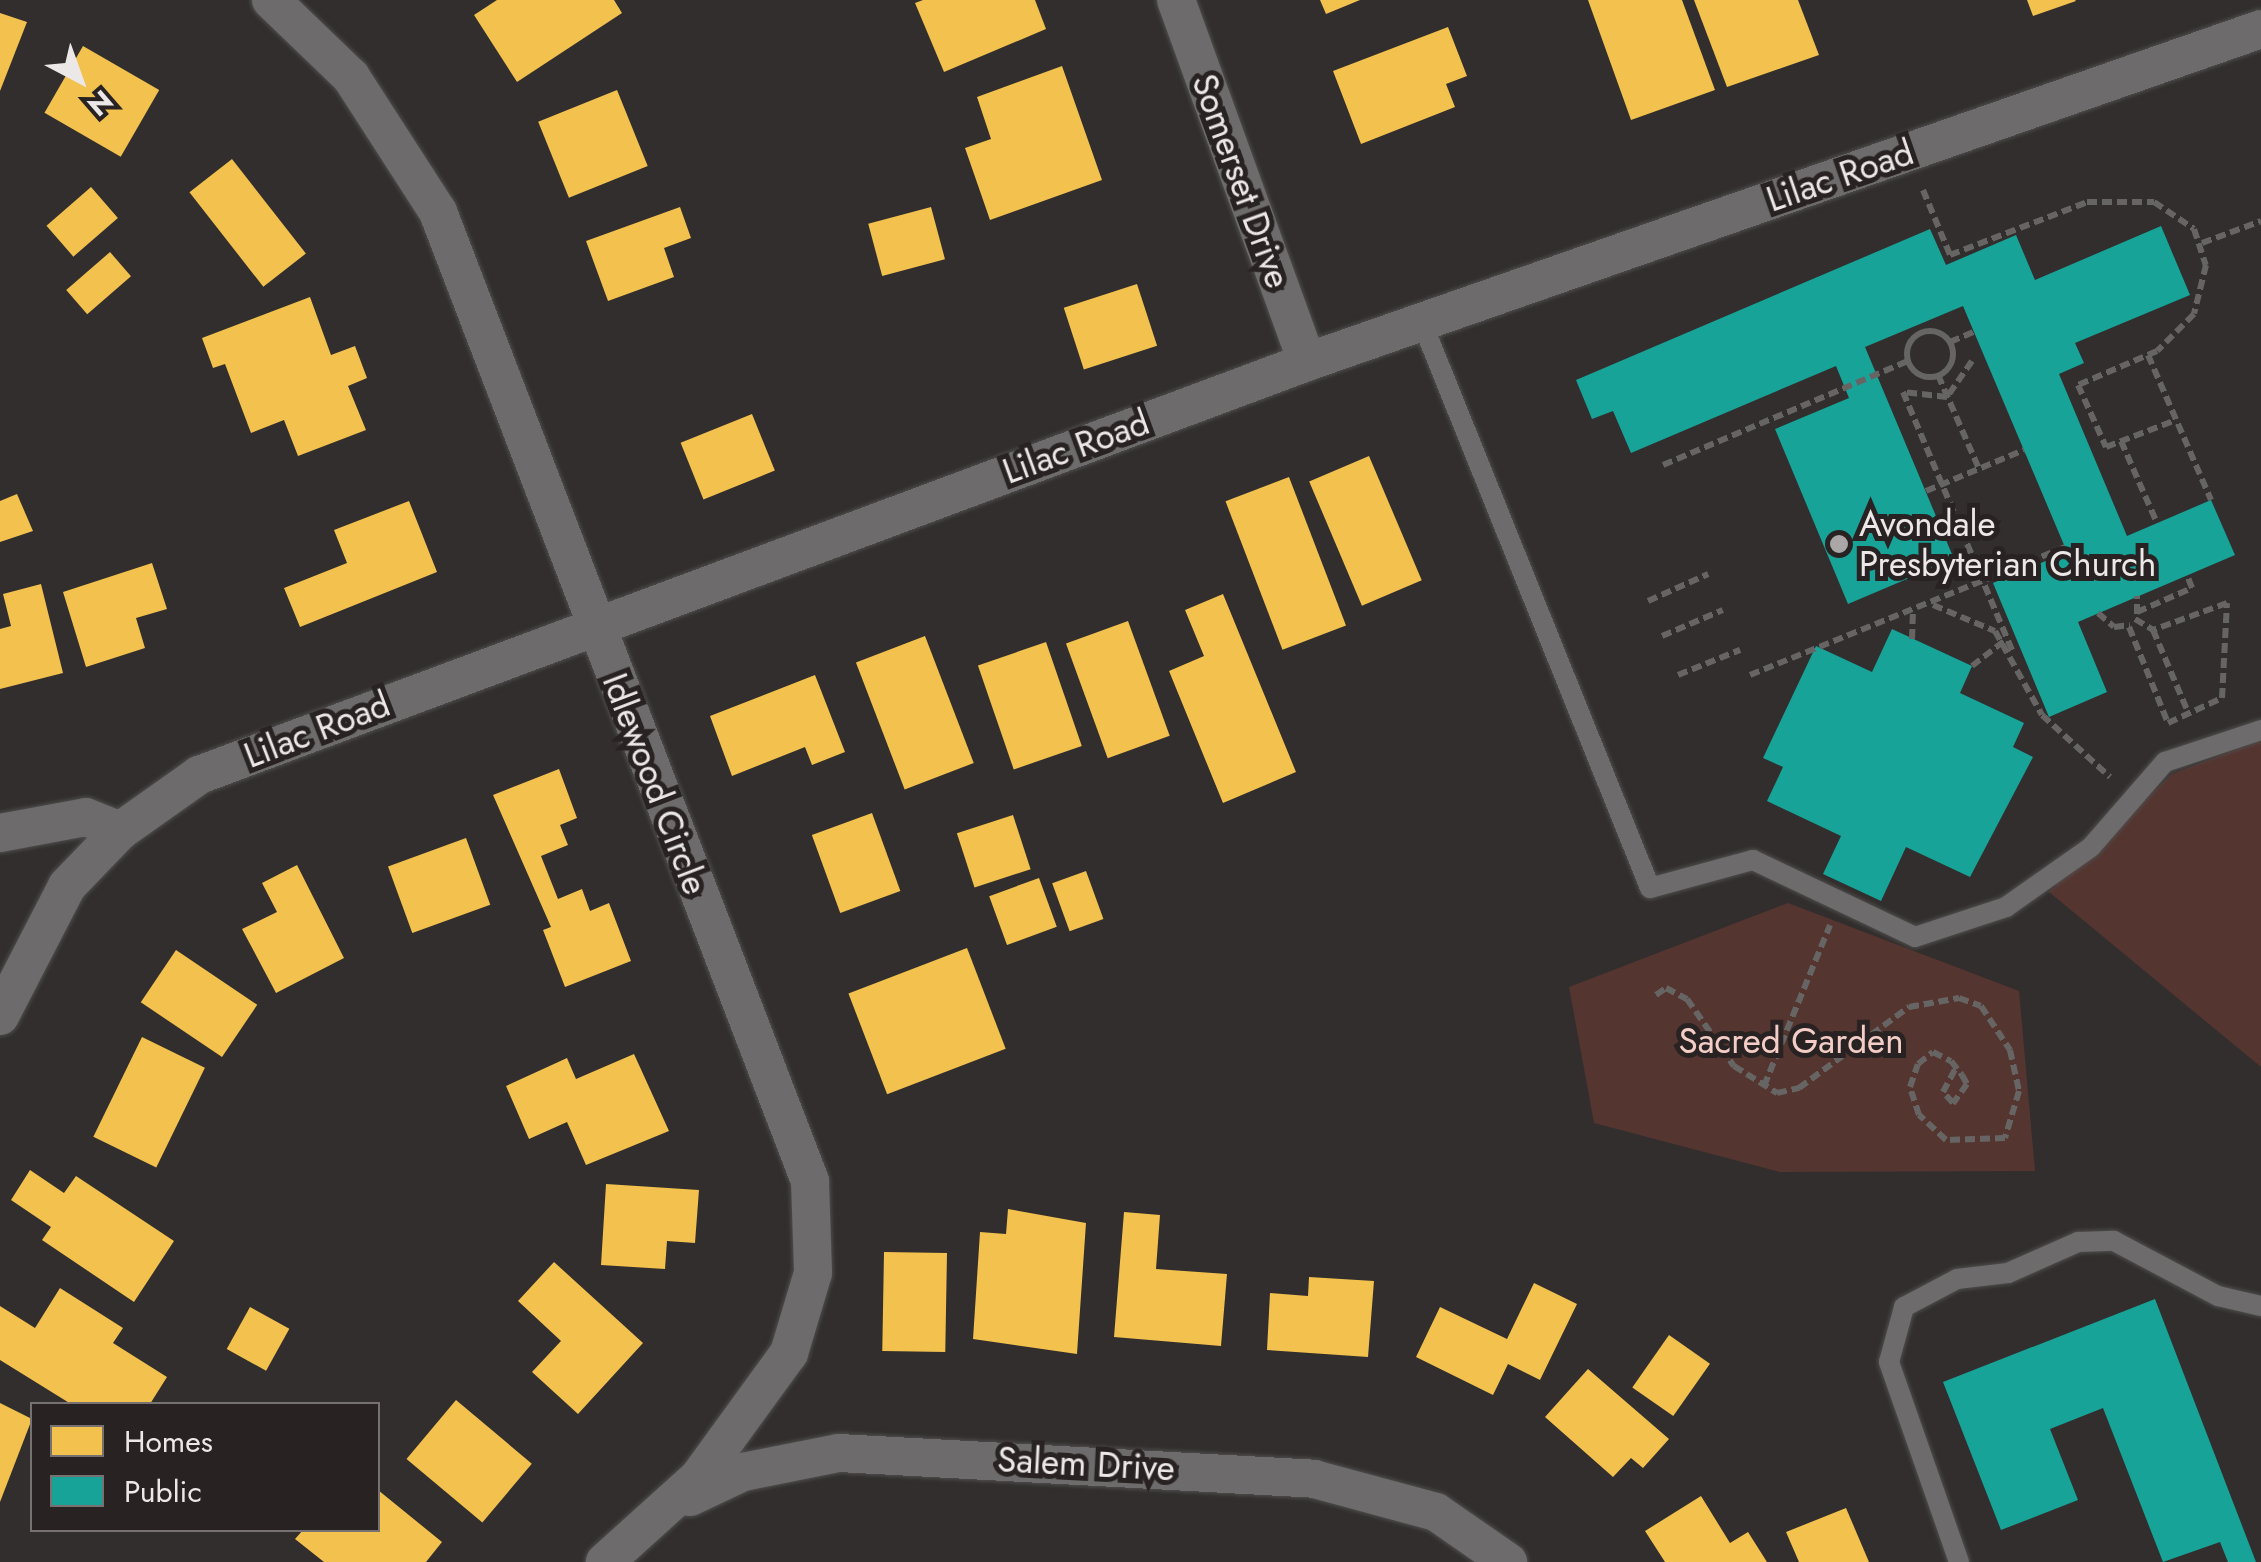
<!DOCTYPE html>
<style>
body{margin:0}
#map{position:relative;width:2261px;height:1562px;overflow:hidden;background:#312e2d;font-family:Jost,sans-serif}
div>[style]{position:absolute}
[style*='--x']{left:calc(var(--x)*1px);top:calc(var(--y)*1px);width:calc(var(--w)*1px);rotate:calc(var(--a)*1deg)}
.green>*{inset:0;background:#553530}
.homes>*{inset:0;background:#f2c14e;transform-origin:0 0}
.public>*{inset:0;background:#17a398}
.path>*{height:6px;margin-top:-3px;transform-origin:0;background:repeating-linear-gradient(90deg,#676564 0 10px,transparent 0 15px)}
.path>.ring{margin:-3px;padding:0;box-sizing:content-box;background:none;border:6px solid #676564;border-radius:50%}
.roads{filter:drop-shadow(0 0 2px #4f4d4c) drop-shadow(0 0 2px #4f4d4c)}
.service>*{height:20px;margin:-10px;padding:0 10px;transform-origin:10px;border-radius:10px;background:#6d6b6b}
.minor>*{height:38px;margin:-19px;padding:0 19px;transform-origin:19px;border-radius:19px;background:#6d6b6b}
.dots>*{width:28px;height:28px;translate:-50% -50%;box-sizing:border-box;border:5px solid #282322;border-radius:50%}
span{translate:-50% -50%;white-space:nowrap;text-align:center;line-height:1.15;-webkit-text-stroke:10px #282322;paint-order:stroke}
.street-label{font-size:35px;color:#ebe8e7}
.poi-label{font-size:35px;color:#ebe8e7}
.left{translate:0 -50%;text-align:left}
.park-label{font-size:35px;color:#f4cdc7}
.legend{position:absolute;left:30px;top:1402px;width:350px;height:130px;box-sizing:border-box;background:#282322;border:2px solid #767271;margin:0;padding:12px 18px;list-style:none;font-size:30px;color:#ebe8e7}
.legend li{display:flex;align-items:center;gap:20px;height:50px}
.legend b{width:50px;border:2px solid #767271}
.north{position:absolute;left:30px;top:30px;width:100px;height:100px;-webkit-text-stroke:8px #282322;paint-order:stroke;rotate:139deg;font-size:28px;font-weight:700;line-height:40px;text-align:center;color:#ebe8e7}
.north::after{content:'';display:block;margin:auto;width:35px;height:45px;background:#ebe8e7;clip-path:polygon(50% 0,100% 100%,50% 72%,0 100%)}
</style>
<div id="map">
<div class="green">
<i style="clip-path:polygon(2261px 740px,2261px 1067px,2049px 892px,2172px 774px)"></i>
<i style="clip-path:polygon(1788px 903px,2019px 991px,2035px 1171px,1780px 1172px,1594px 1123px,1569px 987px)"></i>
</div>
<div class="homes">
<i style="clip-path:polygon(497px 0,614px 0,622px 13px,517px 82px,474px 15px)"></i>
<i style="clip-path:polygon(923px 0,1035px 0,1046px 29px,944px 72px,915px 3px)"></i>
<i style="clip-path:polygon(1320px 0,1360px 0,1326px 14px)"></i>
<i style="clip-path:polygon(1588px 0,1682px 0,1715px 90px,1631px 120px)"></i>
<i style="clip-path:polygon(1694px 0,1798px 0,1819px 55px,1727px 87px)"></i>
<i style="clip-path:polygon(2027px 0,2075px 0,2076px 1px,2033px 16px)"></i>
<i style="clip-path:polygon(0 13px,27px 22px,0 91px)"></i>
<i style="clip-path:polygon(1448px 27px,1467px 76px,1446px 84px,1455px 107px,1361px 144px,1333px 71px)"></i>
<i style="left:83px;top:46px;width:88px;height:77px;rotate:30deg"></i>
<i style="clip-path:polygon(1062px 66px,1102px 180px,990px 220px,965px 148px,991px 139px,977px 97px)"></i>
<i style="left:617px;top:90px;width:82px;height:85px;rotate:68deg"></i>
<i style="left:232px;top:159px;width:120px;height:54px;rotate:52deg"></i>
<i style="left:91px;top:187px;width:41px;height:59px;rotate:49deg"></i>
<i style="clip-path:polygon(680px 207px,691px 238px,664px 248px,674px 277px,608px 301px,586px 241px)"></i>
<i style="left:931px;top:207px;width:54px;height:65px;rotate:75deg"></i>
<i style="left:110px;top:252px;width:32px;height:58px;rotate:49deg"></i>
<i style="left:1137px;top:284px;width:65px;height:77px;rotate:72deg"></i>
<i style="clip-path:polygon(310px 297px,331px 355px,355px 346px,367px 378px,348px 386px,366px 430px,298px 456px,284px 420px,251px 433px,225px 364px,213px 368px,202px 338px)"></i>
<i style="left:752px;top:414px;width:61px;height:77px;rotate:68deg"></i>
<i style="left:1369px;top:456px;width:135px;height:65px;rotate:67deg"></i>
<i style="left:1289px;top:477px;width:159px;height:68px;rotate:69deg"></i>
<i style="clip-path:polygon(17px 494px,33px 531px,0 542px,0 501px)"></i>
<i style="clip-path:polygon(409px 501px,437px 572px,300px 627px,284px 588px,347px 563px,334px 530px)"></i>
<i style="clip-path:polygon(152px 563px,167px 609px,136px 618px,145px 648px,86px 667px,63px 592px)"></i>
<i style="clip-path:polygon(41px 584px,63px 673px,0 689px,0 629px,11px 626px,3px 594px)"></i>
<i style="clip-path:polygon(1223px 594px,1296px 772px,1223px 803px,1169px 671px,1204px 656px,1185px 610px)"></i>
<i style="left:1128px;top:621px;width:122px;height:66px;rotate:70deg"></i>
<i style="left:925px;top:636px;width:136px;height:74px;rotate:69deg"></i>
<i style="left:1046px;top:642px;width:110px;height:72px;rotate:71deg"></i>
<i style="clip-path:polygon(815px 675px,845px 752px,812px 765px,805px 747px,732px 776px,710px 716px)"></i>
<i style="clip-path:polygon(559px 769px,577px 818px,560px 825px,568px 845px,541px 856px,558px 899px,582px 889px,590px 911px,609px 903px,631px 961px,565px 987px,543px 930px,551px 927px,493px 795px)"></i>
<i style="left:872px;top:813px;width:83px;height:64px;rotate:70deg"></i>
<i style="left:1013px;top:815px;width:57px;height:59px;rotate:72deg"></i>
<i style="left:466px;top:838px;width:71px;height:83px;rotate:70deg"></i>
<i style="clip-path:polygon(297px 865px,344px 958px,276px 993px,242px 929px,277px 912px,262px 883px)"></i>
<i style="left:1086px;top:871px;width:51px;height:36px;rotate:70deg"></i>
<i style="left:1039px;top:878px;width:52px;height:53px;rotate:70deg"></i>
<i style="left:967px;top:948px;width:108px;height:127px;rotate:69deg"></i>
<i style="left:176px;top:950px;width:98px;height:63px;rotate:34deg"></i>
<i style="left:142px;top:1037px;width:70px;height:111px;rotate:26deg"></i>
<i style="clip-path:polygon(634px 1054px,669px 1131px,586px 1165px,567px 1122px,529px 1139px,506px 1086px,567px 1058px,576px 1079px)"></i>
<i style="clip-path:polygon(30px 1170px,64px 1193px,76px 1176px,174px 1241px,134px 1302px,42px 1240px,51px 1227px,11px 1200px)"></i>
<i style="clip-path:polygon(606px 1184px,699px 1190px,695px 1243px,667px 1241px,665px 1269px,601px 1265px)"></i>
<i style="clip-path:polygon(1008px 1209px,1086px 1223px,1077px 1354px,973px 1339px,980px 1232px,1006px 1234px)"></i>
<i style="clip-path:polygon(1124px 1212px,1160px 1215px,1156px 1269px,1227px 1274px,1221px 1346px,1114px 1337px)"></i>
<i style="left:884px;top:1252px;width:63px;height:99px;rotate:1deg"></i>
<i style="clip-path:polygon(554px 1262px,643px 1343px,578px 1414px,532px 1372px,561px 1341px,518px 1301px)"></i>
<i style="clip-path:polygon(1309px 1277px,1374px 1281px,1368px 1357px,1267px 1350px,1270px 1293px,1308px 1296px)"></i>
<i style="clip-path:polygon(1534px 1283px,1577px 1304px,1540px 1380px,1508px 1364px,1493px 1395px,1416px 1357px,1440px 1307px,1507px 1339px)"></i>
<i style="clip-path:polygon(60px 1288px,123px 1328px,113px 1343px,167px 1377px,150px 1404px,71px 1404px,0 1360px,0 1306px,35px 1328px)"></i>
<i style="left:250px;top:1307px;width:45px;height:48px;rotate:29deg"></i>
<i style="left:1669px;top:1335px;width:50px;height:64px;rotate:35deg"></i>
<i style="clip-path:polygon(1588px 1369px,1669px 1439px,1643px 1468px,1631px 1458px,1613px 1477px,1545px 1417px)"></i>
<i style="left:456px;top:1400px;width:99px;height:77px;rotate:40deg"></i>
<i style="clip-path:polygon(0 1403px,32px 1419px,0 1502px)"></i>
<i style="clip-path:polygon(378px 1490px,442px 1542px,426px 1562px,324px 1562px,295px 1539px,303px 1530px,378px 1530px)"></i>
<i style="clip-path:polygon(1701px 1496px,1730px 1543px,1748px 1532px,1767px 1562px,1665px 1562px,1645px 1531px)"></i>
<i style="clip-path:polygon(1846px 1508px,1869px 1562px,1799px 1562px,1786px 1532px)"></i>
</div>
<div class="public">
<i style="clip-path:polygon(2161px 226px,2190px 295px,2075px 343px,2084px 363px,2059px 374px,2127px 536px,2211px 500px,2235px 555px,2078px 622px,2107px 692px,2049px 717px,1993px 583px,2067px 552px,1963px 306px,1865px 347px,1954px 559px,1848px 604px,1775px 429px,1849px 398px,1836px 366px,1631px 453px,1613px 411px,1592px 419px,1576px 380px,1930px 229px,1946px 265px,2016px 235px,2035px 280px)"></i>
<i style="clip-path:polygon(1892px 629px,1972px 666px,1960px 693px,2024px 723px,2013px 747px,2033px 757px,1970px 877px,1906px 847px,1881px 901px,1823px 874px,1841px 836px,1767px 801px,1783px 767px,1763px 758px,1816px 646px,1872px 672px)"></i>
<i style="clip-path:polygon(2155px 1299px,2256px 1562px,2228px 1562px,2220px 1542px,2163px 1562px,2103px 1408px,2050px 1429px,2078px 1500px,2001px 1530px,1943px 1382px)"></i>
</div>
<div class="path">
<i style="--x:1923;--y:190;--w:70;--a:67.4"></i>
<i style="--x:1950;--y:255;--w:147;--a:-21.1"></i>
<i style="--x:2087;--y:202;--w:67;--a:0"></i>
<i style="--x:2154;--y:202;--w:48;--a:34"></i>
<i style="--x:2194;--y:229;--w:38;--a:72"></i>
<i style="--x:2206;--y:265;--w:50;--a:103.8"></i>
<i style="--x:2194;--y:314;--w:52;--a:135"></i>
<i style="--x:2157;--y:351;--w:86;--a:156.7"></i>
<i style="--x:2078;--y:385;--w:68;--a:65.7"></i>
<i style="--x:2106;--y:447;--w:75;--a:-21.1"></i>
<i style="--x:2202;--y:243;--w:63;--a:-20.4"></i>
<i class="ring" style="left:1907px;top:331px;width:40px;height:40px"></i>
<i style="--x:1950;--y:342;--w:26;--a:-23"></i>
<i style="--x:2148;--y:355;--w:158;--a:66.5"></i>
<i style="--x:1972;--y:361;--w:44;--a:124.8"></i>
<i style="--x:1947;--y:397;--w:44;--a:-173.5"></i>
<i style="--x:1903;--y:392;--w:282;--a:67.1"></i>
<i style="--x:1938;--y:375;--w:103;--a:66.4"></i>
<i style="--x:2121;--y:441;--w:90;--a:66.3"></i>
<i style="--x:1663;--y:465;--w:266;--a:-23"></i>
<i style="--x:1926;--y:491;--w:106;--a:-22.7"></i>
<i style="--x:1648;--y:601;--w:66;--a:-24.2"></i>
<i style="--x:1933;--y:605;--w:67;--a:22.8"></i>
<i style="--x:1995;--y:631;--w:96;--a:60.8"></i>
<i style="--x:2042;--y:715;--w:92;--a:42.4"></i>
<i style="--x:2137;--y:612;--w:60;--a:-23.6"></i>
<i style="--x:2192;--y:588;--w:14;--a:-111"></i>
<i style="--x:2098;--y:613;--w:21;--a:41"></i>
<i style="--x:2114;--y:627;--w:16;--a:-7"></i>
<i style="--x:2137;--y:614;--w:18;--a:-90"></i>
<i style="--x:2135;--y:619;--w:21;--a:31"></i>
<i style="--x:2153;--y:630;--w:89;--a:66.9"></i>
<i style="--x:2129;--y:627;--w:104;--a:67.9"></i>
<i style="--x:2168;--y:723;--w:60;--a:-24.8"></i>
<i style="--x:2222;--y:698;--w:95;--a:-87"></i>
<i style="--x:2227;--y:603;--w:79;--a:160"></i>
<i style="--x:1662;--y:636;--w:66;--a:-23.1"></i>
<i style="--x:1912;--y:639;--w:30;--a:-88"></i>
<i style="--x:1972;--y:666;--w:41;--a:-38"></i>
<i style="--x:1678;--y:675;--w:67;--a:-22"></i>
<i style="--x:1750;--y:675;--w:340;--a:-22.1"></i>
<i style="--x:1656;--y:995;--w:12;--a:-35"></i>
<i style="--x:1666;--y:988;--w:24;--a:28"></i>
<i style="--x:1687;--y:999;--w:82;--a:55"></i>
<i style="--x:1734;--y:1066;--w:51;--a:32.1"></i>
<i style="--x:1777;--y:1093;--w:23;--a:-13"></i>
<i style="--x:1799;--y:1088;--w:137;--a:-36.4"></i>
<i style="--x:1909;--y:1007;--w:51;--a:-10.2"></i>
<i style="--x:1959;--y:998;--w:23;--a:20"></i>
<i style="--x:1981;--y:1006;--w:53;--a:56.6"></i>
<i style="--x:2010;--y:1050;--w:42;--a:77.6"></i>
<i style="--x:2019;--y:1091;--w:49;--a:106.6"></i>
<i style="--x:2005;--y:1138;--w:59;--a:178.1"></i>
<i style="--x:1946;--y:1140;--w:37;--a:-137"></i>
<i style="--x:1919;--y:1115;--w:29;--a:-108"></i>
<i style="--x:1910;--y:1087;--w:24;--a:-71"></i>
<i style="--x:1918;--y:1064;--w:19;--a:-39"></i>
<i style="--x:1933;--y:1052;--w:20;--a:27"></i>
<i style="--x:1951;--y:1061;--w:18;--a:52"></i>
<i style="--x:1962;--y:1075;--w:10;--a:61"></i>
<i style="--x:1967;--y:1084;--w:24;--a:126"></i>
<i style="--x:1953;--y:1103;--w:15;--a:-132"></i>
<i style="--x:1943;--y:1092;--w:27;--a:-62"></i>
<i style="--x:1764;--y:1086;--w:174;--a:-67.7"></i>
</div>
<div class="roads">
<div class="service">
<i style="--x:1423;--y:325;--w:607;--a:68.04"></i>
<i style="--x:1650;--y:888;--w:107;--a:-15.2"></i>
<i style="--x:1753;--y:860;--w:179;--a:25.4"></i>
<i style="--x:1915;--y:937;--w:96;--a:-18.2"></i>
<i style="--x:2006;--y:907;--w:104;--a:-35.2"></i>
<i style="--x:2091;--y:847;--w:113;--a:-49"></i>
<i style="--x:2165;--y:762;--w:101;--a:-18.4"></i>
<i style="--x:1959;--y:1562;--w:212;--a:-109.3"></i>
<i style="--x:1889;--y:1362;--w:57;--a:-74.7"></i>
<i style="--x:1904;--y:1307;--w:60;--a:-27.8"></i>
<i style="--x:1957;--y:1279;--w:51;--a:-6.7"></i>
<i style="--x:2008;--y:1273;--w:77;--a:-23.9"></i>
<i style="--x:2078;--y:1242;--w:36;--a:-2"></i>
<i style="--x:2114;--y:1241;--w:118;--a:27.9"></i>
<i style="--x:2218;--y:1296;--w:44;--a:13.1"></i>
</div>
<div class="minor">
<i style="--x:271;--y:0;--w:111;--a:43.9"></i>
<i style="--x:351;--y:77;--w:161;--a:57.2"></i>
<i style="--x:438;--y:212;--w:1038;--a:69"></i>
<i style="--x:810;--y:1181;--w:92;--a:88.1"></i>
<i style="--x:813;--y:1273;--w:84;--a:106.7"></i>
<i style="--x:789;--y:1353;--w:153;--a:126"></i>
<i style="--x:699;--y:1477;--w:127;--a:137.9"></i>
<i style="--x:1176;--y:0;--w:385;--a:70.1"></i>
<i style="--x:0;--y:833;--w:87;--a:-10.5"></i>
<i style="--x:86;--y:817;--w:37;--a:22"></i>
<i style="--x:0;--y:1016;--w:146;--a:-62.7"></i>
<i style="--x:67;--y:886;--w:76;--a:-46.1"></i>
<i style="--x:120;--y:831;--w:97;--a:-35.3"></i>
<i style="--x:199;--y:775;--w:1182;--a:-20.44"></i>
<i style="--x:1307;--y:362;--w:1010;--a:-19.24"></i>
<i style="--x:690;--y:1497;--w:59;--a:-25.3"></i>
<i style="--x:743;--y:1472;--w:98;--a:-11.2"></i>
<i style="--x:839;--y:1453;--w:476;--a:3.1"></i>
<i style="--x:1314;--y:1479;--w:126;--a:15.1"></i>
<i style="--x:1436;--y:1512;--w:88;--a:34.8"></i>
</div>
</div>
<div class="dots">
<i style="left:1839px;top:544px;background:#aaa7a6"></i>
</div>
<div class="street-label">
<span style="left:1840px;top:176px;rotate:-19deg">Lilac Road</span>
<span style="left:1241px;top:181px;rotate:70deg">Somerset Drive</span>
<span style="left:1076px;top:447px;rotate:-20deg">Lilac Road</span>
<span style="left:317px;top:730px;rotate:-21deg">Lilac Road</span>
<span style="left:655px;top:784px;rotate:69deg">Idlewood Circle</span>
<span style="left:1086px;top:1464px;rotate:3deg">Salem Drive</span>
</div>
<div class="poi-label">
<span class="left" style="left:1859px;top:544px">Avondale<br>Presbyterian Church</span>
</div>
<div class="park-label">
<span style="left:1791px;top:1041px">Sacred Garden</span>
</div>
<ul class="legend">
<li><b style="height:28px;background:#f2c14e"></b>Homes</li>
<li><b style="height:28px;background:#17a398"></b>Public</li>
</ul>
<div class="north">N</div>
</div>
